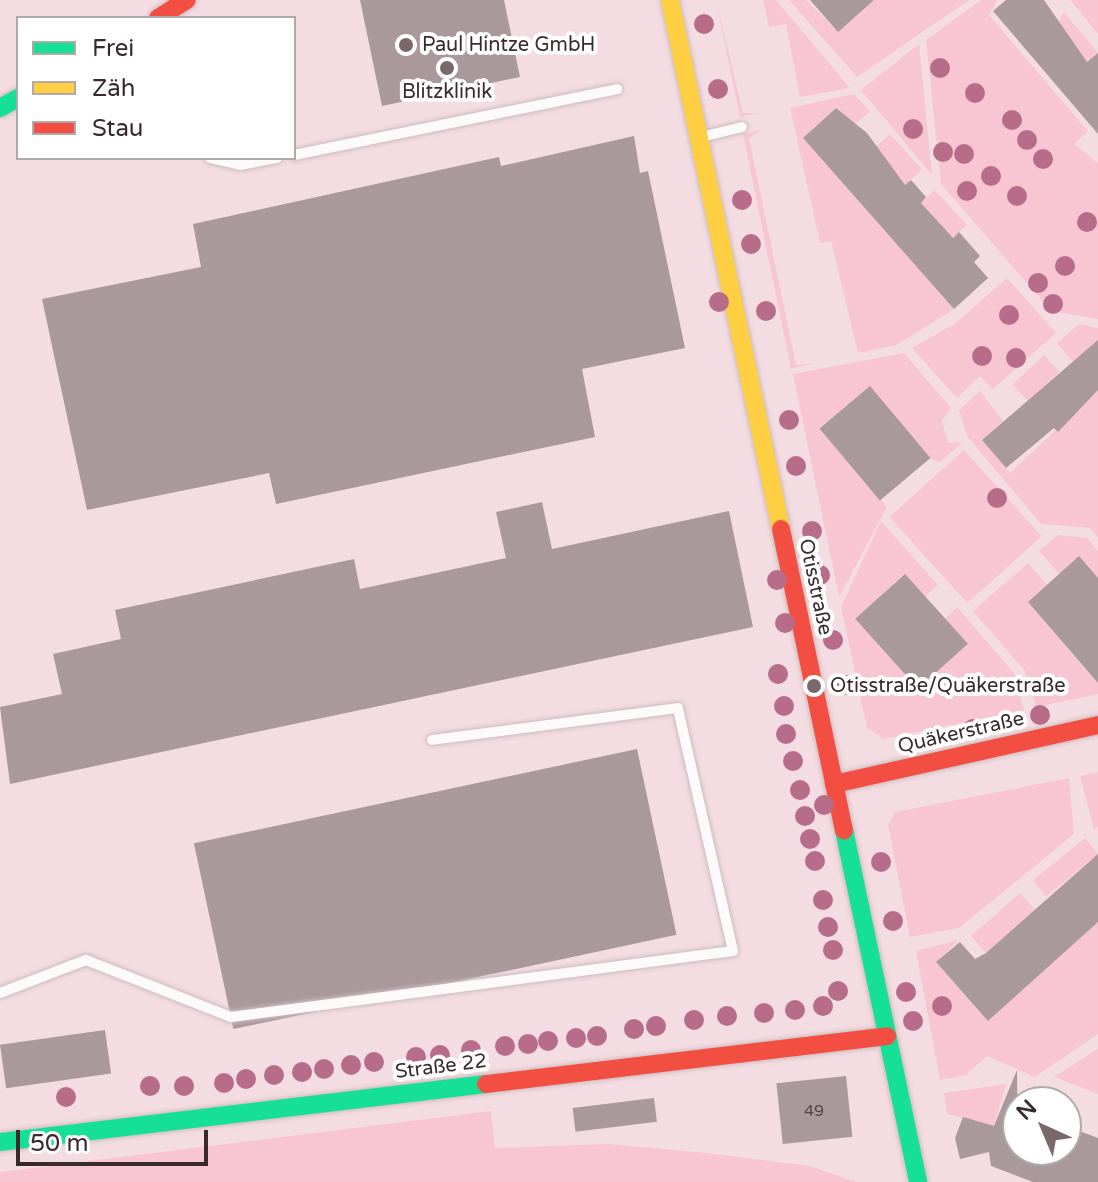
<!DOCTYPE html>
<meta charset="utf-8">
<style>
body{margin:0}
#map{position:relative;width:1098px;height:1182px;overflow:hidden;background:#f4dde2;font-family:"Varela Round",sans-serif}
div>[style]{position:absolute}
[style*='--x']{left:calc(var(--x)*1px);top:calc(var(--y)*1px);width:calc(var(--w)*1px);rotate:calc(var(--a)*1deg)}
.green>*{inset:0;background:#f8c6d2;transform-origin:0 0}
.building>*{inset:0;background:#a9989c;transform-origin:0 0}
.roads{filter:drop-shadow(0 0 2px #cdbcbf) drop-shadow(0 0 2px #cdbcbf)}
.lane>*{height:10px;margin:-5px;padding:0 5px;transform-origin:5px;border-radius:5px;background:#fdfafb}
.fast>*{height:18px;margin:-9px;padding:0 9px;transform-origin:9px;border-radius:9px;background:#16e098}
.slow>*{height:18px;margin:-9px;padding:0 9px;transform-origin:9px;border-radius:9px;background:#ffcf43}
.jam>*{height:18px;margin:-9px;padding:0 9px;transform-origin:9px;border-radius:9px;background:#f24e42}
.trees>*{width:20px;height:20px;margin:-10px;border-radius:50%;background:#b76d8a}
.dots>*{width:22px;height:22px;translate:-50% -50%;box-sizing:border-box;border:4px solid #fff;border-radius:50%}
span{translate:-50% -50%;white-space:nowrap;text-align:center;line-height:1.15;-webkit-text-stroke:8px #fff;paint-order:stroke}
.number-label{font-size:16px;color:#554649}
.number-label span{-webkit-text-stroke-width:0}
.poi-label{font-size:20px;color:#392a2d}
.left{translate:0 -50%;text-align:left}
.street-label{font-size:20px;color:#392a2d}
.legend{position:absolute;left:16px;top:16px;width:280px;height:144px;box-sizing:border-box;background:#fff;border:2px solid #b0aaab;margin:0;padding:10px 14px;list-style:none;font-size:24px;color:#392a2d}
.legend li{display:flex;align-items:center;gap:16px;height:40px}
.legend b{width:40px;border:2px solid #b0aaab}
.north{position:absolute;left:1002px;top:1086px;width:80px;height:80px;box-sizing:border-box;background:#fff;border:2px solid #b0aaab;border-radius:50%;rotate:316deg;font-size:22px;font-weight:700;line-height:32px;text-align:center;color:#392a2d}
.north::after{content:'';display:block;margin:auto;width:28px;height:36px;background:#7a696c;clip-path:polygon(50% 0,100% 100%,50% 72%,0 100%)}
.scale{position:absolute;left:16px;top:1130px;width:192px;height:36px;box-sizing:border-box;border:4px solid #392a2d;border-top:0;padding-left:10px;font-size:24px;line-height:28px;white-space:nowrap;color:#392a2d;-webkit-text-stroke:6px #fff;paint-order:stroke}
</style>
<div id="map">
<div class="green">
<i style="clip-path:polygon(716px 0,743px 113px,758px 113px,740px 117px)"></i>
<i style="clip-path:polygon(763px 0,776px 0,850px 88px,800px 97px,786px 24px,769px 27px)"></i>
<i style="clip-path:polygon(789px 0,806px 0,838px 31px,872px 0,969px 0,857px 77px)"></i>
<i style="clip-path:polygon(981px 0,997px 0,989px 15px,1088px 131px,1074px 144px,1098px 163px,1098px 319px,1051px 311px,941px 184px,926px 40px)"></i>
<i style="clip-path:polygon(1070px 0,1098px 0,1098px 34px)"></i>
<i style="clip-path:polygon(1064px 12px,1098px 53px,1087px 62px,1056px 26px)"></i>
<i style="clip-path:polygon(919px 44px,932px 175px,861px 90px)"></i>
<i style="clip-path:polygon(854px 94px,870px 112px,852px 126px,835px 108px,803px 138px,915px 265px,945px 287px,940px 293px,954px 309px,897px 345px,858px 353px,831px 241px,820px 243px,790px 108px)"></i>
<i style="clip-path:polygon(761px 130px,749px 138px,796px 365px,814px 363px,791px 369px,743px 134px)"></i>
<i style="left:890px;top:134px;width:48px;height:23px;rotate:48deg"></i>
<i style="left:935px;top:190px;width:47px;height:19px;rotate:48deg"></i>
<i style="clip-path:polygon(1007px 278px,1056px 333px,993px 389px,980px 376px,957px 398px,912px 348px,956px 323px)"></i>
<i style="clip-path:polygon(1079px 324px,1098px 328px,1098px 342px,1073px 362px,1057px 343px)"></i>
<i style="clip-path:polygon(904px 353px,951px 408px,942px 421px,948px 443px,963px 442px,939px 463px,930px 458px,870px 387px,819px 428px,887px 507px,839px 597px,793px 374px)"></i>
<i style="left:1044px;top:355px;width:23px;height:43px;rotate:47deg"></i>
<i style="clip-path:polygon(1098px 390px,1098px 537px,1090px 528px,1041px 524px,967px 436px,959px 410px,980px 391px,1003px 421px,982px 440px,1010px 473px)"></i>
<i style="left:964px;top:450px;width:116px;height:100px;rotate:48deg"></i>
<i style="clip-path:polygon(881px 521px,938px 585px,925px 597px,904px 574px,856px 619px,918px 688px,967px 645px,945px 619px,957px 607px,1014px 673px,1024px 710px,884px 739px,867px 728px,841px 607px)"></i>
<i style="clip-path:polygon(1058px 535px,1087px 538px,1098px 551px,1098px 578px,1079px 556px,1059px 574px,1039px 551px)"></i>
<i style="clip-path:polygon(1028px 563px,1047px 585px,1028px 602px,1087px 671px,1098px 662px,1098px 694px,1036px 707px,1025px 671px,973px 611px)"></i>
<i style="clip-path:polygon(1098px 772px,1098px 826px,1094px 830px,1080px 776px)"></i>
<i style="clip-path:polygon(1069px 778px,1074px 834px,959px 928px,910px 937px,888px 825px,895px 812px)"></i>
<i style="left:1085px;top:838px;width:21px;height:67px;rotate:51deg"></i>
<i style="left:1020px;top:893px;width:23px;height:65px;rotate:49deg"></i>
<i style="clip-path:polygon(1087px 922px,1098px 923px,1098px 1034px,1035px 1077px,987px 1056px,966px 1075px,940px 1080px,916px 951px,958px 940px,937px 963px,988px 1021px,1009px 1002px,1004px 996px)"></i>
<i style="clip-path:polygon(1098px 1049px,1098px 1094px,1054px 1077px)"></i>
<i style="clip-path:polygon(1006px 1084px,994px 1126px,947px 1114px,944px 1093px)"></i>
<i style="clip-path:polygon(491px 1111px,495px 1148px,608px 1144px,707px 1153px,810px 1166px,856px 1182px,0 1182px,0 1172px)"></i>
</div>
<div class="building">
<i style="clip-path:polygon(360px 0,504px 0,520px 77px,382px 106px)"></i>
<i style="clip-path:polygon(810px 0,874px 0,838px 32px)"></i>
<i style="clip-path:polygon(1006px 0,1044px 0,1087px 62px,1098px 53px,1098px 134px,993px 11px)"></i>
<i style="clip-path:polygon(836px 108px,867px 133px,905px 185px,911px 180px,918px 188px,926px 197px,921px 203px,953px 238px,959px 232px,980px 256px,974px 262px,988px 278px,954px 309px,803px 138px)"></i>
<i style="clip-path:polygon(634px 136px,640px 173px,648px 171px,685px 348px,582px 369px,595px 437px,276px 504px,269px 473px,87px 510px,42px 299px,201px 267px,193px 224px,499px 157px,501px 166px)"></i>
<i style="clip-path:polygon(1098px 340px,1098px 390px,1058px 432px,1054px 428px,1006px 468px,982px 440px)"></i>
<i style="left:870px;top:386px;width:94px;height:66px;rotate:50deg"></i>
<i style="clip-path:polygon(542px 502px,552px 549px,729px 511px,753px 627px,10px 784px,0 707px,62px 694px,53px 654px,121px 639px,115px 610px,354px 559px,360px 589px,506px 558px,496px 512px)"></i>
<i style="clip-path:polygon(1079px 556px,1098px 578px,1098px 683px,1028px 602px)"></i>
<i style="left:905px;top:574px;width:94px;height:67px;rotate:48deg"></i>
<i style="left:637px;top:749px;width:190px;height:453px;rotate:78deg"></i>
<i style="clip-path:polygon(1098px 854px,1098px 922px,988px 1021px,936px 962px,960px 942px,975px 959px,986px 953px)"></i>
<i style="left:105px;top:1030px;width:44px;height:106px;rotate:82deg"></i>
<i style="clip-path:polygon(1017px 1070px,1018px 1150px,1066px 1150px,1066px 1126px,1098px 1138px,1098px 1182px,1033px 1182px,991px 1166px,989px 1152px,960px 1159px,955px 1138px,963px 1117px,994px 1126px)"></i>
<i style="left:846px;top:1076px;width:61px;height:70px;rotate:84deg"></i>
<i style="left:654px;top:1098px;width:24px;height:82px;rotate:83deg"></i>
</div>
<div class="roads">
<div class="lane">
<i style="--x:701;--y:137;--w:42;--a:-13.7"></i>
<i style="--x:294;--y:155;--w:330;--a:-11.5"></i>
<i style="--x:210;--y:158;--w:31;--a:13"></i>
<i style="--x:240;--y:165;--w:38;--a:-11"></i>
<i style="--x:0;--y:993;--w:92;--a:-21"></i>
<i style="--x:86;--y:960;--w:156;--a:21.5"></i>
<i style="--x:231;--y:1017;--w:506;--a:-7.49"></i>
<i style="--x:733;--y:951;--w:249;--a:-102.8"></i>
<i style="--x:678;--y:708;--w:248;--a:172.6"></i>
</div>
<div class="fast">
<i style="--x:0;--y:108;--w:21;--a:-29"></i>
<i style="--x:844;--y:830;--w:360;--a:78.1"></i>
<i style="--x:0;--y:1142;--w:489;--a:-6.8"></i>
</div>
<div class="slow">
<i style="--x:670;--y:0;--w:541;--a:78.15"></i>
</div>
<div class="jam">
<i style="--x:158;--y:18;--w:34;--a:-32"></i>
<i style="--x:781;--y:529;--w:308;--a:78.2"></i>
<i style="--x:834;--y:784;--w:271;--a:-12.6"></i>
<i style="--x:486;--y:1084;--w:404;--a:-6.8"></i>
</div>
</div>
<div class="trees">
<i style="left:704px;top:24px"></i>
<i style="left:940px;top:68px"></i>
<i style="left:718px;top:89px"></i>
<i style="left:975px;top:93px"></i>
<i style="left:1012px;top:120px"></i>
<i style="left:913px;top:129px"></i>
<i style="left:1027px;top:140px"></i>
<i style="left:943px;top:152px"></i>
<i style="left:964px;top:154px"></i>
<i style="left:1043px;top:159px"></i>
<i style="left:991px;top:176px"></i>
<i style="left:967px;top:191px"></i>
<i style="left:1017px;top:196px"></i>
<i style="left:742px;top:200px"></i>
<i style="left:1087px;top:222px"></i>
<i style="left:751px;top:244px"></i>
<i style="left:1065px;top:266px"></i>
<i style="left:1038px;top:283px"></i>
<i style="left:719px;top:302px"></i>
<i style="left:1053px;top:304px"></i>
<i style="left:766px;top:311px"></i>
<i style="left:1009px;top:315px"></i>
<i style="left:982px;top:356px"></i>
<i style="left:1016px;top:358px"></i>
<i style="left:789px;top:420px"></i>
<i style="left:796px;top:466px"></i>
<i style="left:997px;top:498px"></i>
<i style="left:812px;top:531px"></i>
<i style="left:820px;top:575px"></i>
<i style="left:777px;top:580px"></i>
<i style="left:785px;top:623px"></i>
<i style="left:833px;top:640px"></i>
<i style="left:778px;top:674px"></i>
<i style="left:847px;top:685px"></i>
<i style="left:784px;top:706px"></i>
<i style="left:1040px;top:715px"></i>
<i style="left:973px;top:729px"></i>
<i style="left:786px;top:734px"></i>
<i style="left:936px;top:737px"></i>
<i style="left:793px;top:761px"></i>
<i style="left:800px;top:790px"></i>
<i style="left:824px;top:805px"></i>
<i style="left:805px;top:816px"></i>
<i style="left:810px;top:839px"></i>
<i style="left:815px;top:861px"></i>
<i style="left:881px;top:862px"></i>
<i style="left:823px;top:900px"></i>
<i style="left:893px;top:921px"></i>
<i style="left:828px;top:927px"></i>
<i style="left:833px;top:950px"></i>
<i style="left:838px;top:991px"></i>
<i style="left:906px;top:992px"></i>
<i style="left:823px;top:1006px"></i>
<i style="left:942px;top:1006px"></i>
<i style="left:795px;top:1010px"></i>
<i style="left:764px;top:1013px"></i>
<i style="left:727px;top:1016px"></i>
<i style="left:694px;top:1020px"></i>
<i style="left:913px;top:1021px"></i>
<i style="left:656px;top:1026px"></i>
<i style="left:634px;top:1029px"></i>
<i style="left:597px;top:1036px"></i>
<i style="left:576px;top:1038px"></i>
<i style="left:548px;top:1041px"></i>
<i style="left:528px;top:1044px"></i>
<i style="left:505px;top:1046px"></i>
<i style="left:471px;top:1050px"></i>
<i style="left:440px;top:1055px"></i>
<i style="left:416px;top:1057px"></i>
<i style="left:374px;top:1062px"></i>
<i style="left:351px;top:1065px"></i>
<i style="left:324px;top:1069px"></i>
<i style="left:302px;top:1072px"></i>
<i style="left:274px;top:1075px"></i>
<i style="left:246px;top:1079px"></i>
<i style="left:224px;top:1083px"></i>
<i style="left:150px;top:1086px"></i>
<i style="left:184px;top:1086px"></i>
<i style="left:66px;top:1097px"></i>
</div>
<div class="dots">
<i style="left:406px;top:45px;background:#7a696c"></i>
<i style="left:447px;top:68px;background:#7a696c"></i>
<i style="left:814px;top:686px;background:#7a696c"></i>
</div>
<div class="number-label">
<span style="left:814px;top:1111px">49</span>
</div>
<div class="poi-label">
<span class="left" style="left:422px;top:45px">Paul Hintze GmbH</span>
<span style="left:447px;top:92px">Blitzklinik</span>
<span class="left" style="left:830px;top:686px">Otisstraße/Quäkerstraße</span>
</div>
<div class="street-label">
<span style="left:815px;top:587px;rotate:78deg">Otisstraße</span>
<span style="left:961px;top:733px;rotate:-13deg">Quäkerstraße</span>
<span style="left:441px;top:1067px;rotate:-7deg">Straße 22</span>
</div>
<ul class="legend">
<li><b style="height:10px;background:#16e098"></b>Frei</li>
<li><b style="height:10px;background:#ffcf43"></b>Zäh</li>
<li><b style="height:10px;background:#f24e42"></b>Stau</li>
</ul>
<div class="north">N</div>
<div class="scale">50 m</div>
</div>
